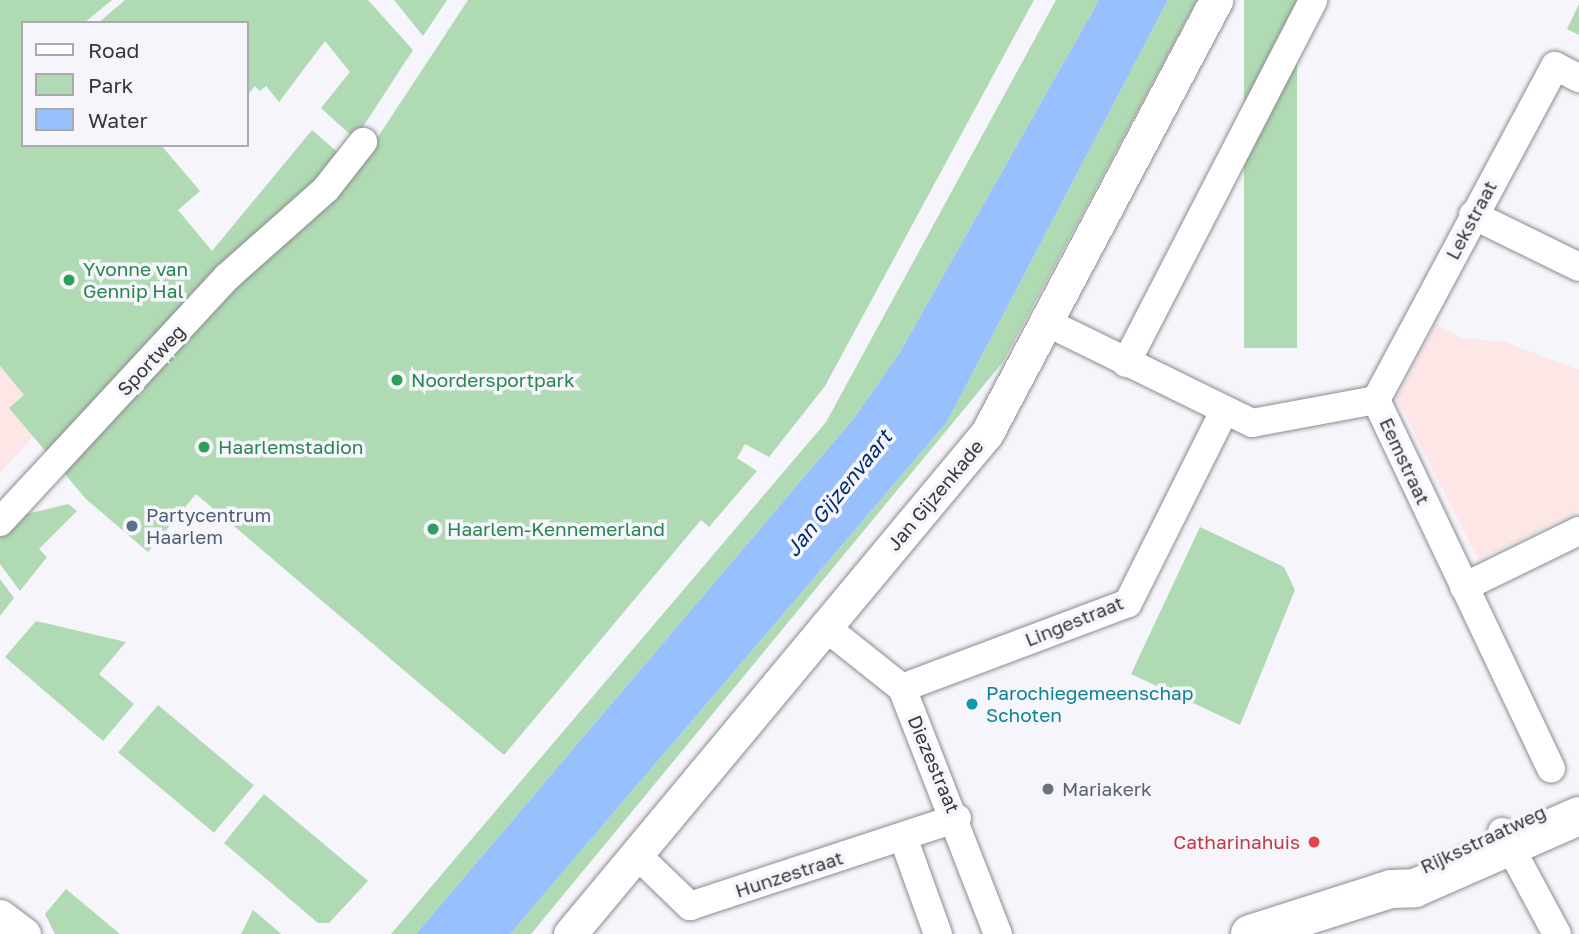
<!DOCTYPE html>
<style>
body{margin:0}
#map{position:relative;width:1579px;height:934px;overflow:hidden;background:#f6f5fb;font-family:"Golos Text",sans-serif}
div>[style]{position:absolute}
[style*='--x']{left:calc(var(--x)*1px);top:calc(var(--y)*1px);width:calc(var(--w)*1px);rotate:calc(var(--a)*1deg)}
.education>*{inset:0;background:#fce6e6}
.green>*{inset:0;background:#b0dab3;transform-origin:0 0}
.water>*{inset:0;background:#98c0fc}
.roads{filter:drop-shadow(0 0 2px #8c8b90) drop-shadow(0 0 2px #8c8b90)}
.minor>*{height:28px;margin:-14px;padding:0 14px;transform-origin:14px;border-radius:14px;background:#fff}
.tertiary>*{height:33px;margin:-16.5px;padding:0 16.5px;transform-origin:16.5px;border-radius:16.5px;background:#fff}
.secondary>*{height:38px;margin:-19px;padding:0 19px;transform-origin:19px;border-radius:19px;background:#fff}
.dots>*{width:19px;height:19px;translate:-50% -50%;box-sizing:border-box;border:4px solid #f6f5fb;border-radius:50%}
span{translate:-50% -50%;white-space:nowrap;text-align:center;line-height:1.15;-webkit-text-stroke:7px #f6f5fb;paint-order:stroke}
.street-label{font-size:19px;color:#38383a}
.leisure-label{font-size:19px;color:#27864d}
.left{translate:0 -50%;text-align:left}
.service-label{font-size:19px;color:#4e5e75}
.culture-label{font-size:19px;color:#0d838f}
.worship-label{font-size:19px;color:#5b616d}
.health-label{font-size:19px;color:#be3a42}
.right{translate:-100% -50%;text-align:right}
.water-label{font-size:21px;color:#002e72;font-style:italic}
.legend{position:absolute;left:21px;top:21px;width:228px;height:126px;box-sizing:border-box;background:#f6f5fb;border:2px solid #aaa9ae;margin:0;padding:9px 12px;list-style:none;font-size:21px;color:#38383a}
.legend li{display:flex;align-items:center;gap:14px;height:35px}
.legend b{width:35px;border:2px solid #aaa9ae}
</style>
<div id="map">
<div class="education">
<i style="clip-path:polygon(1436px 324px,1461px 338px,1505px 342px,1579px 370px,1579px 511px,1478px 560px,1397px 398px)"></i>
<i style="clip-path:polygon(0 366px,24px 395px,10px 408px,34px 436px,0 473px)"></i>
</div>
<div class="green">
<i style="clip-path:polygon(0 0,112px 0,84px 23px,23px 23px,23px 145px,161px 145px,200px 191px,178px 210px,212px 251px,312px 130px,342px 156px,370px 149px,468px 0,1034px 0,825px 386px,769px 457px,745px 444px,737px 458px,757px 471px,709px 527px,701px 520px,504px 755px,196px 494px,148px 552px,86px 499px,9px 408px,24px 395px,0 366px)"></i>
<i style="clip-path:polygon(125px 0,368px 0,413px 50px,355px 139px,321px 108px,350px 72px,325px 41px,279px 102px,266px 86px,260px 91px,255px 86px,247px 96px,247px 23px,98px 23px)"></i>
<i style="clip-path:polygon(394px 0,447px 0,423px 36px)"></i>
<i style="clip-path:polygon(1056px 0,1099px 0,900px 352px,855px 417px,416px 934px,391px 934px,826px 422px)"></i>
<i style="clip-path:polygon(1168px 0,1197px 0,1003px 362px,531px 934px,510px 934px,947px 422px)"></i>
<i style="left:1244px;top:0;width:53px;height:348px"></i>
<i style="clip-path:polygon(1579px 4px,1579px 35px,1567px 29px)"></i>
<i style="clip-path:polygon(68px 504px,77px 511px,39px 549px,47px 557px,20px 591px,0 564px,0 536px,19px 516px)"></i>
<i style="clip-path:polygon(1200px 527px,1284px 567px,1295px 590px,1240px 725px,1131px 674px)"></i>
<i style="clip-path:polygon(0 579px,14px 598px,0 616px)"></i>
<i style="clip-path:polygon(36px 621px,126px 642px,99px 674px,134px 704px,103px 741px,5px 657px)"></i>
<i style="left:158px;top:705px;width:125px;height:62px;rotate:40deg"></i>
<i style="clip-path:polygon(264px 794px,368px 881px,329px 923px,318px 923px,224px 843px)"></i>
<i style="clip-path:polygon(66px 889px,120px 934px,55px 934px,45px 914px)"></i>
<i style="clip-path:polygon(253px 910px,278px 931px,281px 934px,241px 934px)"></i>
</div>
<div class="water">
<i style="clip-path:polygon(1099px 0,1168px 0,947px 422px,510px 934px,416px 934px,855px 417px,900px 352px)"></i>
</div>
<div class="roads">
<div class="minor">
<i style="--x:1473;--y:215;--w:118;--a:26.1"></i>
<i style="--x:1044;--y:321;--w:232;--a:26.1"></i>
<i style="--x:1252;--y:423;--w:126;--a:-10.5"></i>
<i style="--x:1126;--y:363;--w:408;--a:-62.7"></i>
<i style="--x:1376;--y:400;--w:408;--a:64.6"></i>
<i style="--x:1376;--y:400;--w:379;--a:-61.8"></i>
<i style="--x:1555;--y:66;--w:27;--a:27"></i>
<i style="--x:0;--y:522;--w:334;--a:-47.2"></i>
<i style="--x:227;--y:277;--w:132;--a:-41.6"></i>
<i style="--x:326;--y:189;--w:60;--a:-51.8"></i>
<i style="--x:1464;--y:587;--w:128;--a:-26"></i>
<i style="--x:824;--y:626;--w:100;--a:38.5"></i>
<i style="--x:902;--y:688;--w:264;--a:68.7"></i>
<i style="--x:902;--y:688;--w:241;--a:-20.6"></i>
<i style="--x:1128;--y:603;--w:212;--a:-63.4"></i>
<i style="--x:1502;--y:832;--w:116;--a:61.7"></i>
<i style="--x:903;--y:837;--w:103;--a:70.2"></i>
<i style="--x:637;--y:855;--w:74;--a:43.9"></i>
<i style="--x:690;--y:906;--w:281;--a:-18.2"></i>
</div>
<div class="tertiary">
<i style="--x:0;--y:916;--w:30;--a:37"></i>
<i style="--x:570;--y:934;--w:652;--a:-50.23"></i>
<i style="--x:987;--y:433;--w:490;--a:-62.1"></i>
</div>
<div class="secondary">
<i style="--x:1250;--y:934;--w:148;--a:-17.7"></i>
<i style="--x:1391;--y:889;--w:24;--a:-2"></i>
<i style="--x:1415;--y:888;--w:179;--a:-23.7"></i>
</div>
</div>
<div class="dots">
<i style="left:69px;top:280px;background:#2e9e5b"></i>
<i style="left:397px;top:380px;background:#2e9e5b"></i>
<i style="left:204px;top:447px;background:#2e9e5b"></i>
<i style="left:132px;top:526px;background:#5c6f8a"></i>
<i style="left:433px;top:529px;background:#2e9e5b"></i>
<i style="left:972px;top:704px;background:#0f9aa8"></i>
<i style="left:1048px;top:789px;background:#6b7280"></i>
<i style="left:1314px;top:842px;background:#e0444e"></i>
</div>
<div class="street-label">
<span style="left:1471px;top:220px;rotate:-62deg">Lekstraat</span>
<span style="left:151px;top:360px;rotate:-47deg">Sportweg</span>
<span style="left:1405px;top:461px;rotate:65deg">Eemstraat</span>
<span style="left:935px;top:495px;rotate:-50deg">Jan Gijzenkade</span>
<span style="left:1074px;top:621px;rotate:-22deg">Lingestraat</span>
<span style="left:934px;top:764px;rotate:67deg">Diezestraat</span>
<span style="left:1483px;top:839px;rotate:-25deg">Rijksstraatweg</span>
<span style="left:789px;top:874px;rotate:-18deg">Hunzestraat</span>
</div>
<div class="leisure-label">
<span class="left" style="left:83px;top:280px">Yvonne van<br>Gennip Hal</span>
<span class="left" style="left:411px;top:380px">Noordersportpark</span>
<span class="left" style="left:218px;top:447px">Haarlemstadion</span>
<span class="left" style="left:447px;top:529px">Haarlem-Kennemerland</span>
</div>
<div class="service-label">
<span class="left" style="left:146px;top:526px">Partycentrum<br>Haarlem</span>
</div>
<div class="culture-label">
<span class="left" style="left:986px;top:704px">Parochiegemeenschap<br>Schoten</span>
</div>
<div class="worship-label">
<span class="left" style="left:1062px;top:789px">Mariakerk</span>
</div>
<div class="health-label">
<span class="right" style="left:1300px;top:842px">Catharinahuis</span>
</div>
<div class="water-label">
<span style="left:838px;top:493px;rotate:-51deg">Jan Gijzenvaart</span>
</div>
<ul class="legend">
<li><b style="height:9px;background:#fff"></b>Road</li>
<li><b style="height:19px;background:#b0dab3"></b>Park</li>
<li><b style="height:19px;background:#98c0fc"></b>Water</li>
</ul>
</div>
